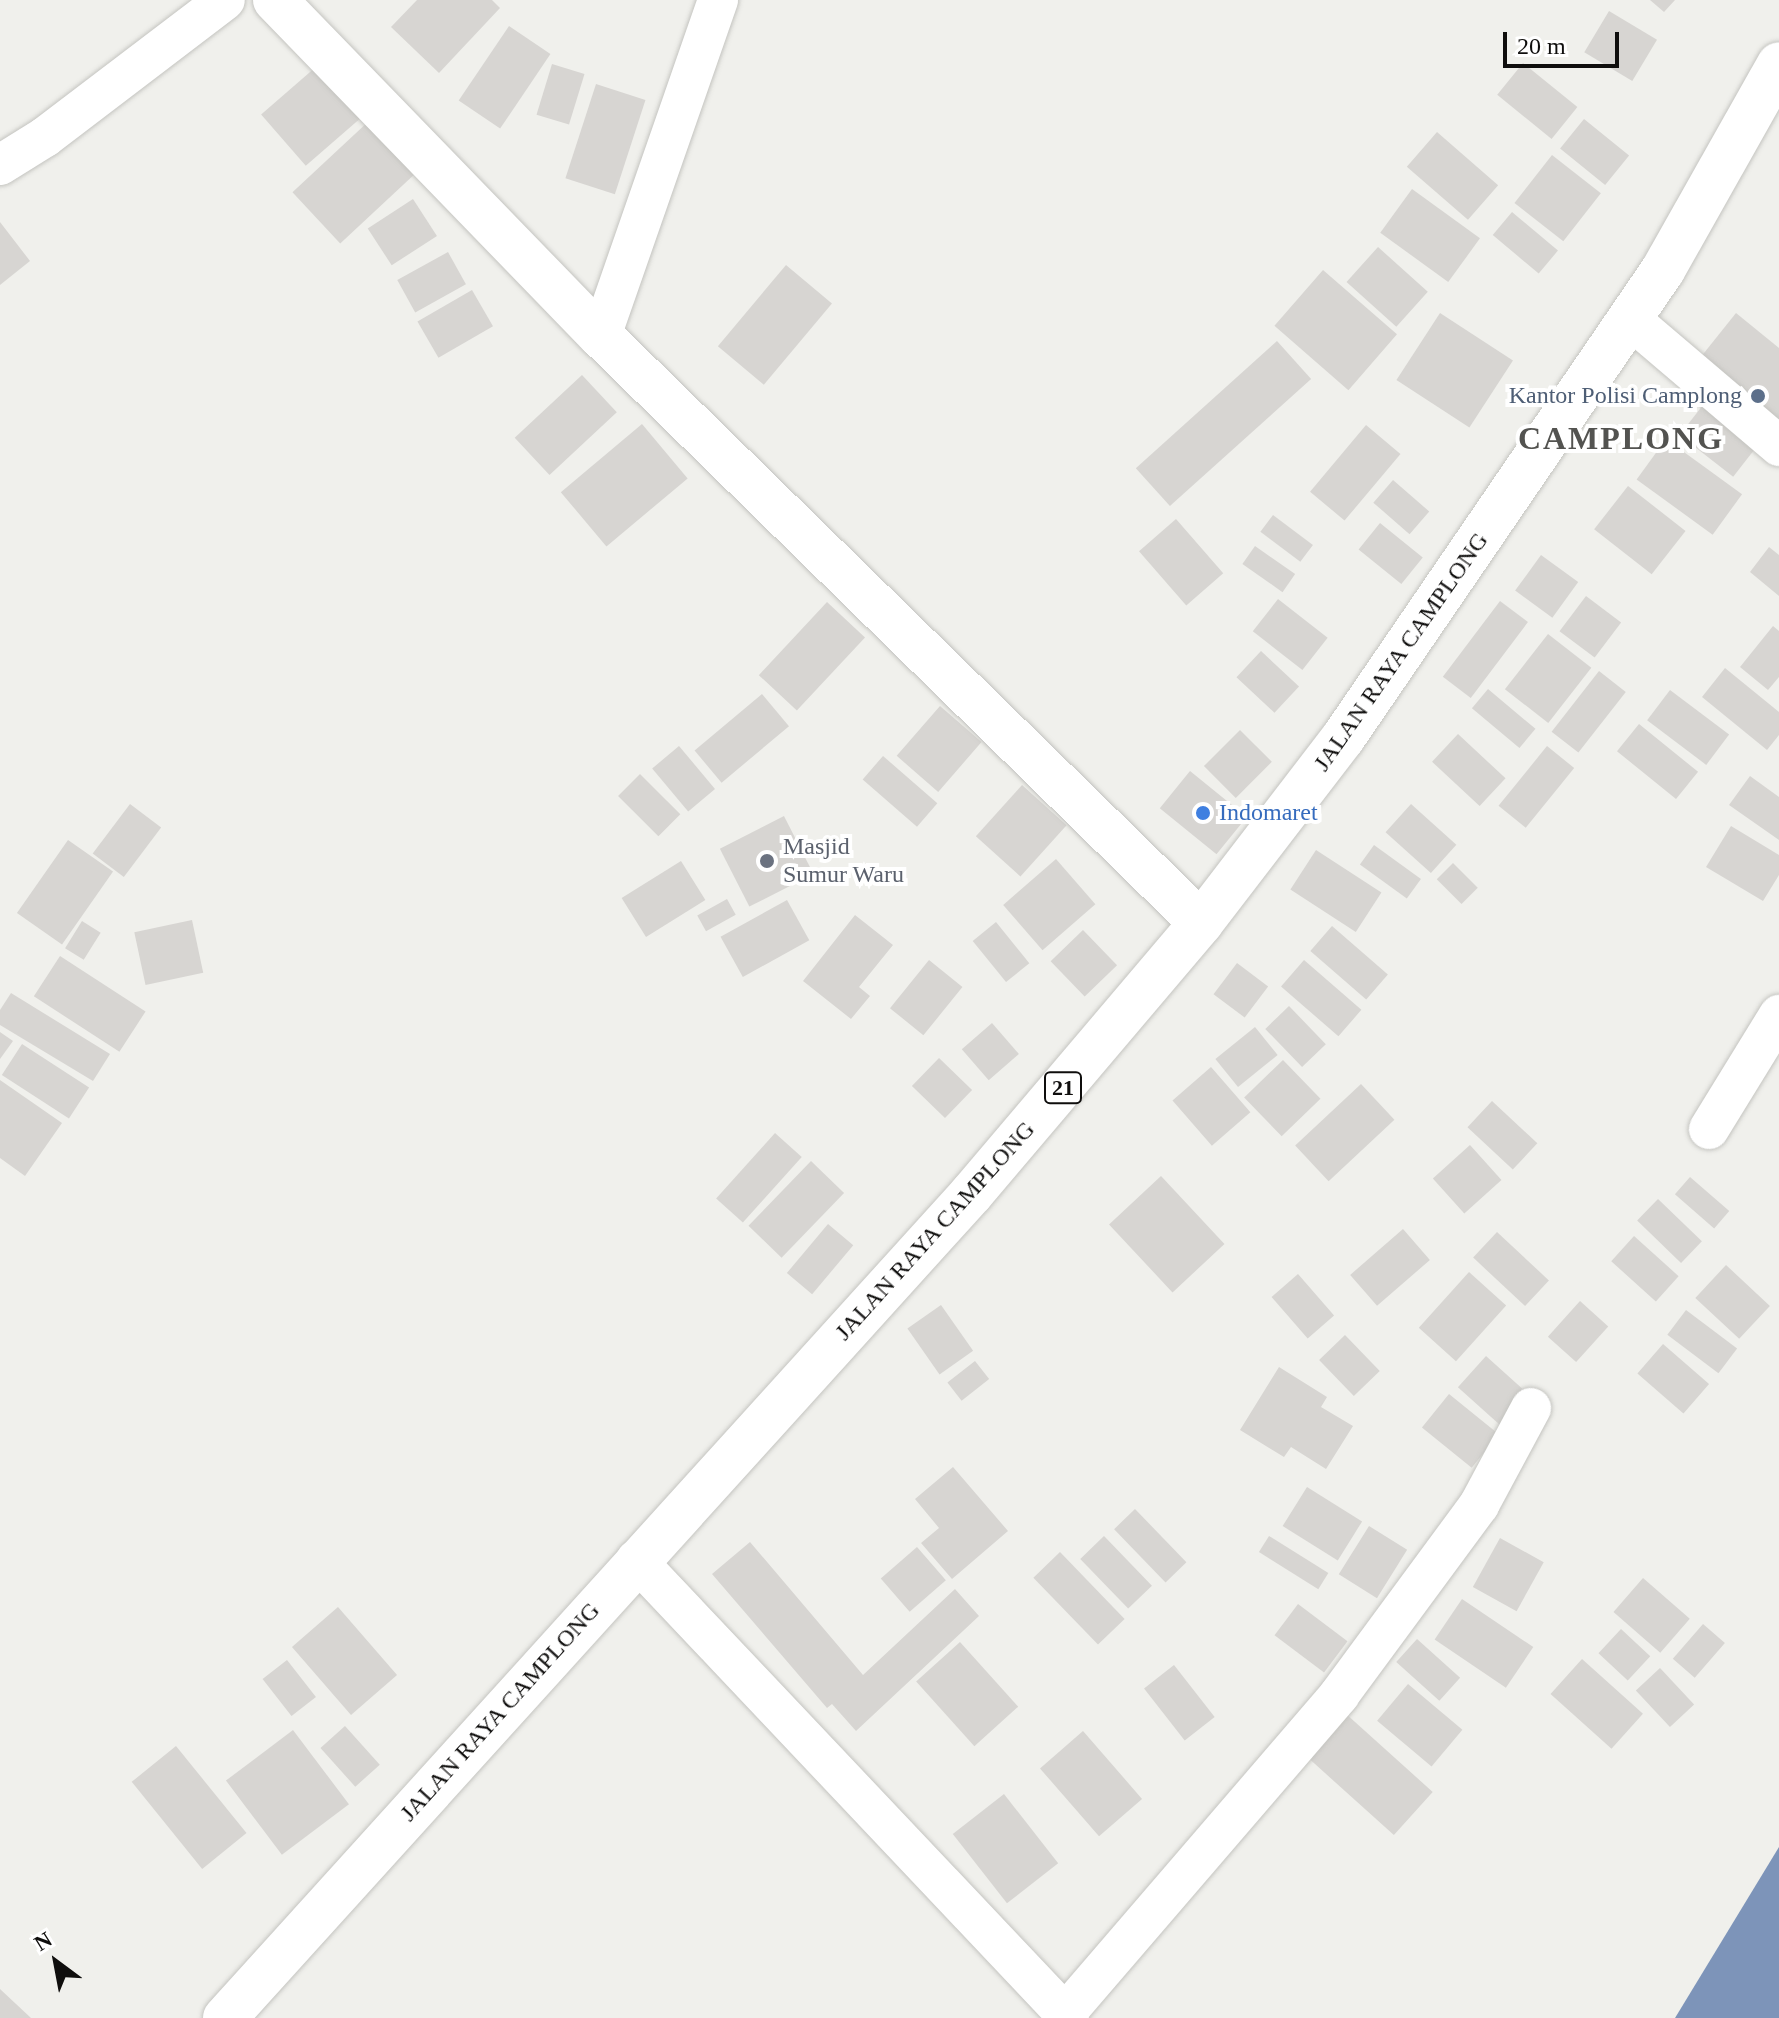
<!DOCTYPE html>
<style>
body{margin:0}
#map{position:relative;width:1779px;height:2018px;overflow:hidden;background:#f0f0ec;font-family:Georgia,serif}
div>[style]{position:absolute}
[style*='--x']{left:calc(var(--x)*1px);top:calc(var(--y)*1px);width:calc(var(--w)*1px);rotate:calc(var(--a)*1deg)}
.water>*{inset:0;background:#7d94b9}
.building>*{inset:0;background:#d7d5d2;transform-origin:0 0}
.roads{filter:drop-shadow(0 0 2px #c4c4c0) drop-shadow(0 0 2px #c4c4c0)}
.street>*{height:40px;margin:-20px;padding:0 20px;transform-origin:20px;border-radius:20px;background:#fff}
.secondary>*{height:44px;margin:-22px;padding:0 22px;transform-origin:22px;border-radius:22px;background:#fff}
.highway>*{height:44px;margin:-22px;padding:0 22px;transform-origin:22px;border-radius:22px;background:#fff}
.dots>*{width:22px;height:22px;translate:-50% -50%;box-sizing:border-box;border:4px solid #fff;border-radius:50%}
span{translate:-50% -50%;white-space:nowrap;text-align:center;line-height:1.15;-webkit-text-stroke:8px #fff;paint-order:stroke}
.shield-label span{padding:2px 6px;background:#fff;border:2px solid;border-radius:6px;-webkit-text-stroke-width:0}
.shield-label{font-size:22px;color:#0f0e0d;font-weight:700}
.service-label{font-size:24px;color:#4e5e75}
.right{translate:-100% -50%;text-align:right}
.street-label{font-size:24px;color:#0f0e0d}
.shop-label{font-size:24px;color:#366cbe}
.left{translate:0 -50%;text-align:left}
.worship-label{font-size:24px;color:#5b616d}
.district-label{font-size:32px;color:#535350;font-weight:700;letter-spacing:2px}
.north{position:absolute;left:16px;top:1922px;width:80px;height:80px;-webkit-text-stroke:6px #fff;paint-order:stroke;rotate:328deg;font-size:22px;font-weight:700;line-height:32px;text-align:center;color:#0f0e0d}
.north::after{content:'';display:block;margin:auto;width:28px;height:36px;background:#0f0e0d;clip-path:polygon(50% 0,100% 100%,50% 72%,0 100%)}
.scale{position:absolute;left:1503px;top:32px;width:116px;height:36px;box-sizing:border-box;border:4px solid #0f0e0d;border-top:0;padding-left:10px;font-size:24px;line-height:28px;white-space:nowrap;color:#0f0e0d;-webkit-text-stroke:6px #fff;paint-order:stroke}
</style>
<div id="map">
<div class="water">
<i style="clip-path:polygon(1779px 1847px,1779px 2018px,1675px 2018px)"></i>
</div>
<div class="building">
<i style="clip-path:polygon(417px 0,492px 0,500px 8px,439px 73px,391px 27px)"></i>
<i style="clip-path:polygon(1650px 0,1675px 0,1664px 12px)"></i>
<i style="left:1609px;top:11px;width:56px;height:48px;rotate:31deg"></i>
<i style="left:509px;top:26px;width:50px;height:90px;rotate:34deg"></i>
<i style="left:1523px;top:63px;width:70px;height:41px;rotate:39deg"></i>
<i style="left:552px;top:64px;width:34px;height:53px;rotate:17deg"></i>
<i style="left:317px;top:66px;width:68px;height:74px;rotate:49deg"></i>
<i style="left:596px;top:84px;width:52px;height:99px;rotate:18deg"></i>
<i style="left:1584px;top:119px;width:58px;height:38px;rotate:39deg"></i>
<i style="left:370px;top:120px;width:70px;height:106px;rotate:47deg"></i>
<i style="left:1437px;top:132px;width:81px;height:46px;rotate:41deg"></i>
<i style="left:1552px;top:155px;width:62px;height:61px;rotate:38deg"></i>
<i style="left:1412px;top:189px;width:84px;height:54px;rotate:36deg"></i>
<i style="left:413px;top:199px;width:44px;height:54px;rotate:57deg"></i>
<i style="left:1512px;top:212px;width:60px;height:30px;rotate:40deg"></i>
<i style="clip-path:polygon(0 222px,30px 261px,0 285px)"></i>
<i style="left:1378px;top:247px;width:67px;height:47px;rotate:42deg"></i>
<i style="left:448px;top:252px;width:37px;height:58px;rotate:61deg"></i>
<i style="left:786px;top:265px;width:60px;height:106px;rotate:40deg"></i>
<i style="left:1323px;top:270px;width:98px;height:74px;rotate:41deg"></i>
<i style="left:472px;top:290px;width:42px;height:63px;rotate:60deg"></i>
<i style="left:1440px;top:313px;width:87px;height:80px;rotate:33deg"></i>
<i style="clip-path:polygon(1736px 313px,1779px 348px,1779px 429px,1696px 363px)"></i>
<i style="left:1277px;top:341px;width:51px;height:190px;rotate:48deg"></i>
<i style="left:582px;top:375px;width:51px;height:92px;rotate:47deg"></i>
<i style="left:1703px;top:405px;width:68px;height:38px;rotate:38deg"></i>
<i style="left:642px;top:424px;width:71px;height:106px;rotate:50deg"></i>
<i style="left:1366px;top:425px;width:45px;height:87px;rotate:40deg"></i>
<i style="left:1666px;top:439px;width:94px;height:50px;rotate:36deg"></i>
<i style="left:1393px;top:480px;width:48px;height:30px;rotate:41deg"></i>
<i style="left:1628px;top:486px;width:73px;height:55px;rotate:38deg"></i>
<i style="left:1273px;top:515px;width:50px;height:21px;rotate:37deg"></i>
<i style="left:1176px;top:519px;width:72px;height:49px;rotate:49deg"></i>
<i style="left:1380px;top:523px;width:55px;height:34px;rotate:39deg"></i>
<i style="left:1255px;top:546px;width:49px;height:22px;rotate:35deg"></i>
<i style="clip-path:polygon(1769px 547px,1779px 555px,1779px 596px,1750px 572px)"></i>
<i style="left:1541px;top:555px;width:46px;height:44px;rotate:36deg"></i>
<i style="left:1586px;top:596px;width:44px;height:44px;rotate:37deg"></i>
<i style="left:1278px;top:599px;width:63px;height:41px;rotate:38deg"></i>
<i style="left:1500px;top:601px;width:35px;height:95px;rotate:37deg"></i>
<i style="left:827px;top:602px;width:52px;height:100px;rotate:43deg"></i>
<i style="clip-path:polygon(1773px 626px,1779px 631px,1779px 677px,1768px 690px,1740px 667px)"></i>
<i style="left:1548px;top:634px;width:55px;height:70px;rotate:38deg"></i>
<i style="left:1261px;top:651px;width:52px;height:36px;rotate:43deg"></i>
<i style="clip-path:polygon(1725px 668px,1779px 712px,1779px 735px,1767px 750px,1702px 697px)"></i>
<i style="left:1599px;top:671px;width:34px;height:77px;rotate:38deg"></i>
<i style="left:1488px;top:689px;width:62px;height:25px;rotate:40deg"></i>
<i style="left:1670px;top:690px;width:74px;height:38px;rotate:37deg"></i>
<i style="left:762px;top:694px;width:42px;height:88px;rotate:50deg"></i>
<i style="left:940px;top:706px;width:55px;height:66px;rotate:41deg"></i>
<i style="left:1639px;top:724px;width:76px;height:35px;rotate:39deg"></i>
<i style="left:1240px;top:730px;width:45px;height:51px;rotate:45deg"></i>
<i style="left:1458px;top:734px;width:65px;height:38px;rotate:43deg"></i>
<i style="left:679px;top:746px;width:56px;height:35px;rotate:50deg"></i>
<i style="left:1547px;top:746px;width:35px;height:77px;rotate:39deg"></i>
<i style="left:883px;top:756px;width:72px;height:31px;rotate:41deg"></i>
<i style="left:1190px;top:771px;width:73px;height:48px;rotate:39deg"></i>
<i style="left:640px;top:774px;width:57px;height:31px;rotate:45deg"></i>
<i style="clip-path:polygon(1750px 776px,1779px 797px,1779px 840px,1729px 805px)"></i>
<i style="left:1022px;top:785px;width:60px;height:69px;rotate:42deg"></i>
<i style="left:130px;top:804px;width:39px;height:62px;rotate:37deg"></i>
<i style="left:1411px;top:804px;width:61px;height:38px;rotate:42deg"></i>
<i style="left:784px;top:816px;width:65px;height:72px;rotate:63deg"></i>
<i style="clip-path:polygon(1731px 826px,1779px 855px,1779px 875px,1763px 901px,1706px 867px)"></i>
<i style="left:68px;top:840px;width:55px;height:89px;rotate:35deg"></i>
<i style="left:1374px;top:845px;width:58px;height:24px;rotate:36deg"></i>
<i style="left:1316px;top:850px;width:78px;height:47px;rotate:33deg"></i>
<i style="left:1056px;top:859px;width:60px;height:70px;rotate:49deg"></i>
<i style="left:681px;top:861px;width:46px;height:70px;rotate:58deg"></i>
<i style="left:1453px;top:863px;width:35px;height:23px;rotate:45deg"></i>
<i style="left:727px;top:899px;width:18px;height:34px;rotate:61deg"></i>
<i style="left:787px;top:900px;width:46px;height:76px;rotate:61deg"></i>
<i style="clip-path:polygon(855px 915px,893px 945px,859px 987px,870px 996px,851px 1019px,803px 981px)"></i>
<i style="left:192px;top:920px;width:54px;height:59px;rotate:78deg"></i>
<i style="left:82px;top:921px;width:22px;height:32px;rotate:32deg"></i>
<i style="left:996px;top:922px;width:53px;height:30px;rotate:51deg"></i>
<i style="left:1332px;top:926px;width:74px;height:33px;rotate:41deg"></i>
<i style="left:1083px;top:930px;width:49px;height:45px;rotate:46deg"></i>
<i style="left:60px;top:956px;width:102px;height:48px;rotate:33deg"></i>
<i style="left:929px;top:960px;width:43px;height:62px;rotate:39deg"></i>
<i style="left:1304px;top:960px;width:76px;height:35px;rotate:41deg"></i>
<i style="left:1237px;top:963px;width:39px;height:39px;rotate:37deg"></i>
<i style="clip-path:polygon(11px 993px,110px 1054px,93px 1081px,0 1025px,0 1010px)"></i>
<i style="left:1289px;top:1006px;width:53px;height:33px;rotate:46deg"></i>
<i style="left:992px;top:1023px;width:41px;height:40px;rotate:49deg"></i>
<i style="left:1255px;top:1027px;width:36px;height:51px;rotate:51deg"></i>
<i style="clip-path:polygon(0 1032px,13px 1041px,0 1059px)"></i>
<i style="left:22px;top:1044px;width:80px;height:37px;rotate:33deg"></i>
<i style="left:939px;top:1058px;width:46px;height:39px;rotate:44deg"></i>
<i style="left:1283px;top:1060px;width:54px;height:54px;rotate:46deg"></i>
<i style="left:1211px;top:1067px;width:60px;height:51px;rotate:49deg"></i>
<i style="clip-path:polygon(0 1080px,62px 1123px,25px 1176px,0 1158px)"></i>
<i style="left:1361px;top:1084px;width:49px;height:90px;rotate:47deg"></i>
<i style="left:1492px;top:1101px;width:62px;height:36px;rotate:43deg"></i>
<i style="left:775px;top:1133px;width:36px;height:88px;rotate:42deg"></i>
<i style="left:1470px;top:1145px;width:47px;height:50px;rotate:48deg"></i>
<i style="left:811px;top:1161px;width:46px;height:90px;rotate:44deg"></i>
<i style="left:1161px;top:1176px;width:93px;height:71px;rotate:47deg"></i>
<i style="left:1690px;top:1177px;width:52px;height:23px;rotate:41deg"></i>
<i style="left:1658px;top:1199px;width:61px;height:30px;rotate:44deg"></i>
<i style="left:828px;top:1224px;width:33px;height:64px;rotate:40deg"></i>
<i style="left:1403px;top:1229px;width:41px;height:70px;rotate:49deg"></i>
<i style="left:1497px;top:1232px;width:71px;height:35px;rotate:43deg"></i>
<i style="left:1634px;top:1236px;width:60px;height:34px;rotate:42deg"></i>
<i style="left:1726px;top:1265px;width:60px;height:45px;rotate:43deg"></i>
<i style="left:1469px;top:1272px;width:50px;height:75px;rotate:42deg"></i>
<i style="left:1298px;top:1274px;width:55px;height:35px;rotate:49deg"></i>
<i style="left:1580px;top:1301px;width:38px;height:48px;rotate:42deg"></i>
<i style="left:941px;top:1305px;width:56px;height:41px;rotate:55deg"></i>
<i style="left:1686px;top:1310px;width:64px;height:31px;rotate:37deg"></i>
<i style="left:1345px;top:1335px;width:50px;height:36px;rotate:46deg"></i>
<i style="left:1663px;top:1344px;width:61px;height:39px;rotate:41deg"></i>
<i style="left:1486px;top:1356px;width:57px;height:42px;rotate:42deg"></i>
<i style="left:975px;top:1361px;width:23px;height:35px;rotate:52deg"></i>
<i style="clip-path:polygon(1279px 1367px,1327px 1397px,1321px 1407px,1353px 1426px,1326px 1469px,1291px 1447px,1284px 1457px,1240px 1430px)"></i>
<i style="left:1449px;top:1394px;width:64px;height:43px;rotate:39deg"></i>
<i style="clip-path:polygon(953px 1467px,1008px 1531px,952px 1579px,921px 1543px,939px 1528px,915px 1499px)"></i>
<i style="left:1307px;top:1487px;width:65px;height:46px;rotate:32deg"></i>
<i style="left:1135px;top:1509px;width:74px;height:29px;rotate:46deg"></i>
<i style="left:1369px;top:1526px;width:45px;height:57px;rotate:32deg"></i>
<i style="left:1104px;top:1536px;width:69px;height:33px;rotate:46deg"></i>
<i style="left:1269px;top:1536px;width:70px;height:19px;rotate:32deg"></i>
<i style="left:1500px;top:1538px;width:50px;height:56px;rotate:29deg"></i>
<i style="clip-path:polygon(750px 1542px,863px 1675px,955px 1589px,979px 1616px,856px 1731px,832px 1704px,827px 1708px,712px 1574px)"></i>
<i style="left:917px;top:1547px;width:44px;height:48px;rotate:49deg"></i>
<i style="left:1060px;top:1552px;width:93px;height:37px;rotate:46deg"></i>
<i style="left:1643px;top:1578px;width:62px;height:45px;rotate:41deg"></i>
<i style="left:1462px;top:1599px;width:86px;height:49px;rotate:34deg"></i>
<i style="left:1298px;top:1604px;width:62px;height:39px;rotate:37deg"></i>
<i style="left:338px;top:1607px;width:90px;height:61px;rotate:49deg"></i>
<i style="left:1703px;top:1624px;width:29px;height:46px;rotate:41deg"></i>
<i style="left:1621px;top:1629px;width:40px;height:33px;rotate:43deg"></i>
<i style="left:1417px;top:1639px;width:58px;height:31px;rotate:42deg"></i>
<i style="left:960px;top:1642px;width:87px;height:59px;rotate:48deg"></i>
<i style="left:1582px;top:1659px;width:82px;height:47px;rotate:42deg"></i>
<i style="left:287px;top:1660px;width:47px;height:31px;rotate:52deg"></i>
<i style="left:1174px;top:1665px;width:66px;height:38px;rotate:52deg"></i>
<i style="left:1660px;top:1668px;width:50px;height:33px;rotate:47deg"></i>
<i style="left:1408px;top:1684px;width:71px;height:48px;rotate:40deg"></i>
<i style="left:1345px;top:1713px;width:118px;height:58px;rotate:42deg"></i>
<i style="left:345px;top:1726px;width:52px;height:33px;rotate:48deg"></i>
<i style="left:293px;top:1730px;width:93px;height:84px;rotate:53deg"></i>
<i style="left:1083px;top:1731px;width:90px;height:57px;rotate:49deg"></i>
<i style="left:176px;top:1746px;width:112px;height:57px;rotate:51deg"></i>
<i style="left:1004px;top:1794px;width:88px;height:65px;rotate:52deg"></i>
<i style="clip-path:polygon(0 1989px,31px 2018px,0 2018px)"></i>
</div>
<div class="roads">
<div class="street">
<i style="--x:0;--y:165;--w:53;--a:-31.9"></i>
<i style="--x:45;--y:137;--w:226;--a:-37.3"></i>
<i style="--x:1630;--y:319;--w:196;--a:40.4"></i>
<i style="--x:601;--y:336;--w:356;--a:-70.8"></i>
<i style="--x:1709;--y:1129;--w:134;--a:-58.4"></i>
<i style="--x:636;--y:1560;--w:630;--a:46.61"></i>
<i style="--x:1065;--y:2014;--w:421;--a:-49.3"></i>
<i style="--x:1339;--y:1695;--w:236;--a:-53.6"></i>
<i style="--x:1479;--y:1505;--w:110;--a:-61.8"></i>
</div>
<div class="secondary">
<i style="--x:275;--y:0;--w:468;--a:45.9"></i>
<i style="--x:601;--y:336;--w:839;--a:44.37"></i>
</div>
<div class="highway">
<i style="--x:225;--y:2018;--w:1113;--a:-47.84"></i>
<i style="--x:972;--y:1193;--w:354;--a:-49.7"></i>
<i style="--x:1201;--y:923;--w:233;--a:-52.5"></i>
<i style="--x:1343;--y:738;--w:567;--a:-55.64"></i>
<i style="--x:1663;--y:270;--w:236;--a:-60.6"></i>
</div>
</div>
<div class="dots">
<i style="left:1758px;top:396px;background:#5c6f8a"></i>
<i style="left:1203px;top:813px;background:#3f7fe0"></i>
<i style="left:767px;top:861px;background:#6b7280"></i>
</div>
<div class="shield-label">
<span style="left:1063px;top:1088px">21</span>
</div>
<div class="service-label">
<span class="right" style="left:1742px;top:396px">Kantor Polisi Camplong</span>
</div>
<div class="street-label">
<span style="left:1401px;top:652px;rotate:-55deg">JALAN RAYA CAMPLONG</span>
<span style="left:935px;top:1231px;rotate:-48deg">JALAN RAYA CAMPLONG</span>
<span style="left:500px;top:1712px;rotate:-48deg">JALAN RAYA CAMPLONG</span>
</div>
<div class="shop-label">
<span class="left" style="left:1219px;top:813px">Indomaret</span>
</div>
<div class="worship-label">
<span class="left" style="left:783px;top:861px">Masjid<br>Sumur Waru</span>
</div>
<div class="district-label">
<span style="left:1621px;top:438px">CAMPLONG</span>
</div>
<div class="north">N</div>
<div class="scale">20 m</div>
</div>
